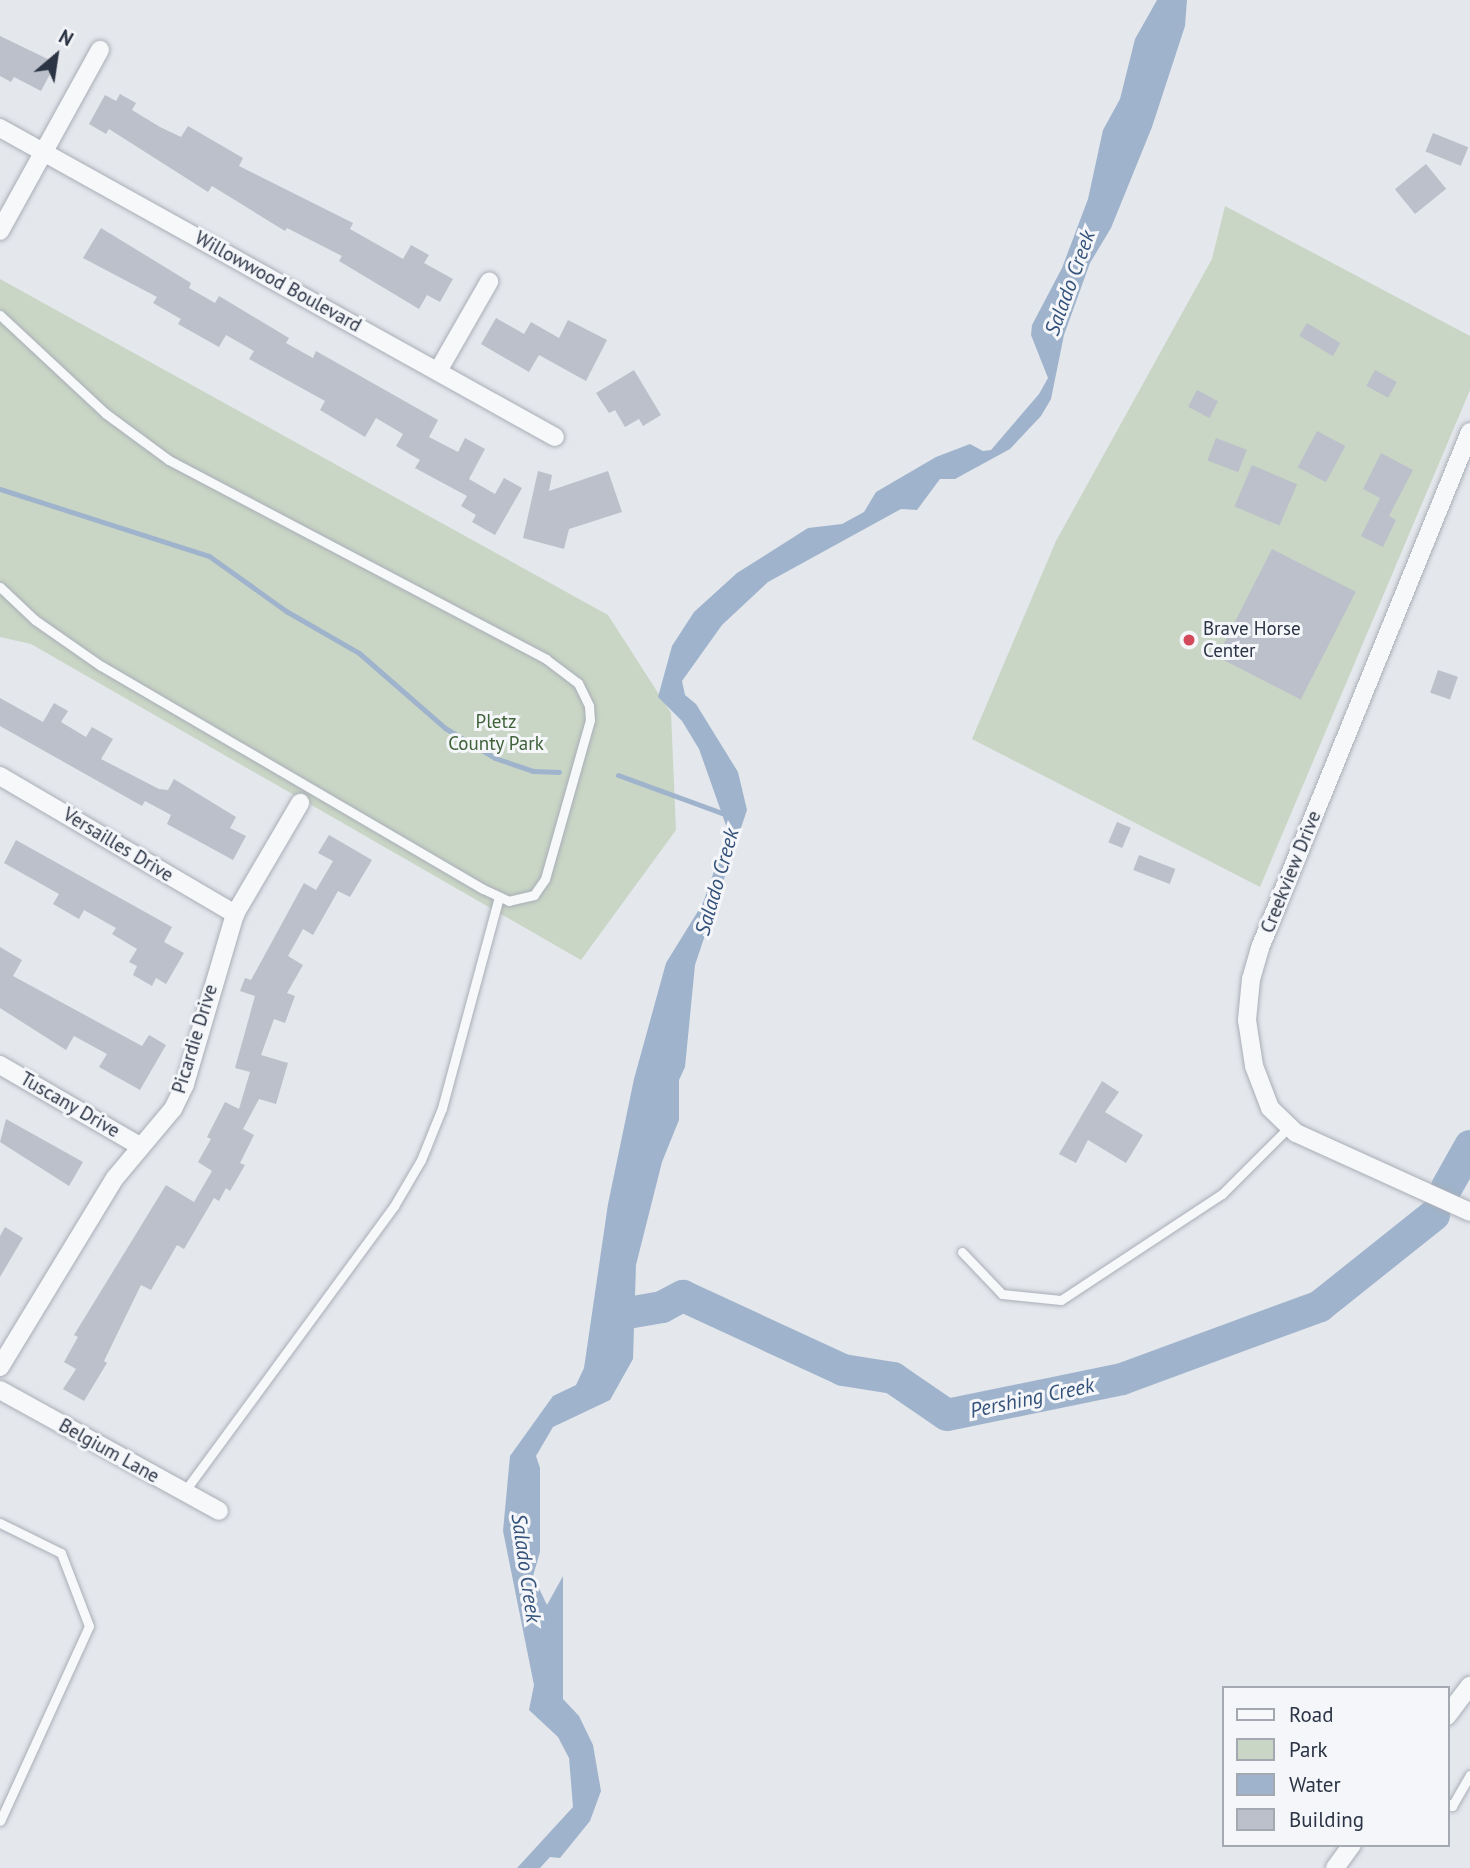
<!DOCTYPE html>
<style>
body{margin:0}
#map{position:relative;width:1470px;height:1868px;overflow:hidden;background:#e4e7ec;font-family:"PT Sans",sans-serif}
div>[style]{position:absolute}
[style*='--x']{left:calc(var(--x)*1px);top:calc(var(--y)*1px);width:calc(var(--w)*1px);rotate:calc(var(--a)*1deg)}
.green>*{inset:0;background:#c9d6c5}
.water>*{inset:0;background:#9fb4cc}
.stream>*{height:5px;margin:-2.5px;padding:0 2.5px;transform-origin:2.5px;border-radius:2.5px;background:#9fb4cc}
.river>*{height:32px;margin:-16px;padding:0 16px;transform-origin:16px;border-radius:16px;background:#9fb4cc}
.building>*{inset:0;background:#bbc0ca;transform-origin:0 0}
.roads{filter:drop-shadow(0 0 2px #a9aeb7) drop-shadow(0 0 2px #a9aeb7)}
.lane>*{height:9px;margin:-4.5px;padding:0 4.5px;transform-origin:4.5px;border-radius:4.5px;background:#f7f8fa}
.street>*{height:18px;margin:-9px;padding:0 9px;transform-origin:9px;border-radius:9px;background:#f7f8fa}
.dots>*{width:19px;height:19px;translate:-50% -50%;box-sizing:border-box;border:4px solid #f4f6f9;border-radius:50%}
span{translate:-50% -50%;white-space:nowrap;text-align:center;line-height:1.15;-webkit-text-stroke:6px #f4f6f9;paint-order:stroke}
.street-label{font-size:19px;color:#2b3445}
.poi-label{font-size:19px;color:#2b3445}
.left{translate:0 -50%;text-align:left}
.park-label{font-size:19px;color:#3f6138}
.water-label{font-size:21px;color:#34527a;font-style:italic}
.legend{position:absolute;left:1222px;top:1686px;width:228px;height:161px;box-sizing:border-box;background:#f4f6f9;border:2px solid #a4a8b1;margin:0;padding:9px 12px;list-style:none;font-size:21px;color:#2b3445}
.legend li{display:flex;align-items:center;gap:14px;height:35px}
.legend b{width:35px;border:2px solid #a4a8b1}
.north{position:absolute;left:21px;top:21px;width:70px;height:70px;-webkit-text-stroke:5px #f4f6f9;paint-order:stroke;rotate:29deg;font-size:19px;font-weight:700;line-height:28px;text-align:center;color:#2b3445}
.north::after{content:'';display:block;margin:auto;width:24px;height:32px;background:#2b3445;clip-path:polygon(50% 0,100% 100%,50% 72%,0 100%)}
</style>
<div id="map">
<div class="green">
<i style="clip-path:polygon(1225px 206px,1470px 336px,1470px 390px,1260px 887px,972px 739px,1056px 541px,1212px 259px)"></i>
<i style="clip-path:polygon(0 279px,608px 615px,671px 713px,676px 830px,581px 960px,31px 644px,0 637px)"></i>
</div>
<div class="water">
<i style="clip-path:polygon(1157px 0,1187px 0,1185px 26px,1152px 127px,1111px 228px,1090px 263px,1064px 335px,1051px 399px,1041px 416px,1010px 449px,955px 479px,940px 479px,917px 510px,901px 509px,768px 582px,722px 625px,682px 681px,685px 695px,696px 704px,738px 772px,747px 810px,695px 965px,685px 1067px,679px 1080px,679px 1120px,662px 1162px,636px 1265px,633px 1359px,610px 1400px,553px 1427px,536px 1456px,540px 1468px,540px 1552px,533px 1576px,547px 1605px,563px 1576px,563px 1699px,579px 1716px,593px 1745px,601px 1791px,590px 1821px,560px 1858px,550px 1857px,540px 1868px,517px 1868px,573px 1807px,569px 1758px,558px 1737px,529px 1710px,534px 1685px,503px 1531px,510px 1456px,553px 1396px,576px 1385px,584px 1368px,608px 1204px,634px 1079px,666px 963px,703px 903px,728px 831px,699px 749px,682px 721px,658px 697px,672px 646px,694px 612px,737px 573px,808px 528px,842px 524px,864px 512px,876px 492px,936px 457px,970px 444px,983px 451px,991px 450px,1039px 394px,1048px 378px,1031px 335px,1032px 325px,1062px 268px,1088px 199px,1103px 130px,1120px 99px,1135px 39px)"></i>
</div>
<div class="stream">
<i style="--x:0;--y:489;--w:219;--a:17.8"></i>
<i style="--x:209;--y:556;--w:95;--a:35.5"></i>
<i style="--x:286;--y:611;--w:84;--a:29.9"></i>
<i style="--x:359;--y:653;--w:114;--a:41.1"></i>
<i style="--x:445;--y:728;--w:58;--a:31"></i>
<i style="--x:495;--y:758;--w:40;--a:18.9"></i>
<i style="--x:533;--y:771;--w:26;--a:2"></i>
<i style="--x:618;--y:775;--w:119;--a:20.1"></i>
</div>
<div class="river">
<i style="--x:1447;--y:1187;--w:47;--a:-60.7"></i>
<i style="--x:616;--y:1315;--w:47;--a:-9.9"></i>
<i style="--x:662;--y:1307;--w:24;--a:-28"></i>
<i style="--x:683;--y:1296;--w:176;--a:24.8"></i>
<i style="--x:843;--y:1370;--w:51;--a:9.1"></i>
<i style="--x:893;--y:1378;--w:65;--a:34.4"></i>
<i style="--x:947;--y:1415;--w:179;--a:-11.6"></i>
<i style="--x:1122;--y:1379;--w:211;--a:-20.2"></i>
<i style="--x:1320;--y:1306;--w:146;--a:-38.6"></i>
</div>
<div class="building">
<i style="clip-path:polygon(0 36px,56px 63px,41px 91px,14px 77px,11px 82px,0 76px)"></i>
<i style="clip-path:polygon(120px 94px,136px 103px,132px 110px,160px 127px,181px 137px,188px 126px,243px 158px,239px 166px,353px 223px,350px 229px,403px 259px,411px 245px,429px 255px,424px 263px,453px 279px,440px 302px,427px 295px,419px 309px,339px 261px,342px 256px,287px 228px,285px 231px,212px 186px,208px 192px,109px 129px,106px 134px,89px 124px,105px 95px,116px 101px)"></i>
<i style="left:1433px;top:133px;width:38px;height:20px;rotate:22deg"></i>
<i style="left:1426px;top:164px;width:32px;height:40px;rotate:51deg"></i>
<i style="clip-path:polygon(101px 228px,191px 283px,189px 288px,215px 303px,219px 296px,289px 338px,286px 343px,313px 358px,316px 351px,438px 420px,429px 437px,458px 452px,465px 438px,485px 449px,469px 479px,495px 494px,504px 478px,522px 488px,495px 535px,472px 522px,476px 515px,461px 506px,467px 496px,415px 468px,420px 460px,396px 446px,403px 434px,376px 418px,365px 437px,320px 410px,325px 401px,249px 359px,254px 351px,226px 335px,219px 347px,178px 324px,181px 319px,153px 303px,157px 297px,83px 258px)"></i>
<i style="clip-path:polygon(496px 318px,524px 334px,531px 322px,559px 338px,568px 320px,607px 340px,586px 381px,539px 355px,529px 372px,481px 344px)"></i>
<i style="left:1307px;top:323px;width:39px;height:15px;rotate:31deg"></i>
<i style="clip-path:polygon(634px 370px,661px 415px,643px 426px,639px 419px,625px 427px,615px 410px,609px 413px,596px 393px)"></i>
<i style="left:1375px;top:370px;width:25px;height:18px;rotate:29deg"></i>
<i style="left:1197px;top:390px;width:24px;height:19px;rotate:28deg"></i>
<i style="left:1317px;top:431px;width:32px;height:41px;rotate:28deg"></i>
<i style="left:1216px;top:438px;width:33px;height:24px;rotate:21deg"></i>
<i style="clip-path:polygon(1381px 453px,1413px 470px,1389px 516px,1396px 520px,1383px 547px,1361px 536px,1380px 498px,1363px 489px)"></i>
<i style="left:1252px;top:465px;width:49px;height:45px;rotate:23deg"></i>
<i style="clip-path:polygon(538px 471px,552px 475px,549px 491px,608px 471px,622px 512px,569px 529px,564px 549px,523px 538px)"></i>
<i style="left:1272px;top:549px;width:94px;height:121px;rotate:27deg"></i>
<i style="left:1438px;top:670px;width:21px;height:24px;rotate:19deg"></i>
<i style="clip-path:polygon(0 698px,43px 722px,54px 703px,68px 711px,61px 722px,86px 737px,92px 727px,113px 739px,101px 759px,159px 789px,168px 790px,174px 779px,236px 817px,230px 828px,246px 836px,233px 860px,167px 824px,171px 815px,145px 801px,142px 806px,0 726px)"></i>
<i style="left:1117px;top:822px;width:15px;height:22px;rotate:23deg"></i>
<i style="clip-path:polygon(329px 835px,372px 860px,350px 897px,338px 891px,313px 935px,303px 929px,288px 956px,303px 965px,287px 993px,295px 996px,285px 1023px,274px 1019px,261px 1055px,288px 1063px,276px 1104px,259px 1099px,243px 1129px,254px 1135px,240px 1163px,245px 1165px,230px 1191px,226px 1188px,219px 1201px,214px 1198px,184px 1249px,177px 1245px,151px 1290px,141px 1285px,104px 1361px,107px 1363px,84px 1401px,63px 1389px,76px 1369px,64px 1362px,78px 1337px,74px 1335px,166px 1185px,194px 1202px,212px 1171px,198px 1162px,211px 1139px,207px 1137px,225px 1102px,239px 1109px,250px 1072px,235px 1068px,255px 996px,240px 991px,245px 978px,251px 980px,304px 883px,316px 890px,333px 861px,318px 853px)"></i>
<i style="clip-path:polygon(16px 840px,172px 927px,164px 942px,184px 953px,166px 984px,156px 978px,152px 986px,133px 975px,137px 966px,129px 962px,137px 949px,112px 934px,116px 928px,84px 910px,79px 919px,53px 904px,59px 894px,4px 863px)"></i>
<i style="left:1139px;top:855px;width:39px;height:16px;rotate:21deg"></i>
<i style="clip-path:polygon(0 947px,22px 960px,13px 976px,142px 1046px,149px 1035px,166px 1045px,140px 1090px,99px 1067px,107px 1054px,74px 1036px,66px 1050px,0 1008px)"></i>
<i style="clip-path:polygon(1102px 1081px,1119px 1092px,1105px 1112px,1143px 1135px,1126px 1163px,1088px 1140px,1076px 1163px,1059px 1154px)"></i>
<i style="clip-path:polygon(6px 1119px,83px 1162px,69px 1186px,0 1142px)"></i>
<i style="clip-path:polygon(5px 1227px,23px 1238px,0 1277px,0 1236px)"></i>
</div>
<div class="roads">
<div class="lane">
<i style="--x:0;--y:315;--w:144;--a:43"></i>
<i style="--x:105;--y:413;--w:79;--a:36.3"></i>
<i style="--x:169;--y:460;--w:426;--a:27.8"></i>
<i style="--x:546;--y:659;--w:40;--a:37"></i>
<i style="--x:578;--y:683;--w:25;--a:64"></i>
<i style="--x:589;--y:706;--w:14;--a:86"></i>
<i style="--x:590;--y:720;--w:165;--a:105.8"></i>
<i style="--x:545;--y:879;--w:19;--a:125"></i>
<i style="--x:534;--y:895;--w:26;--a:167"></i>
<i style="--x:509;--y:901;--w:29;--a:-155"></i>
<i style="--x:483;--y:889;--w:442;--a:-149.7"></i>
<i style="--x:101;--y:666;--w:80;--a:-145.1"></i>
<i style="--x:35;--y:620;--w:48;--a:-136.7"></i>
<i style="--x:962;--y:1252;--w:58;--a:46.4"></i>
<i style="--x:1002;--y:1294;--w:59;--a:5.8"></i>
<i style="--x:1061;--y:1300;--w:193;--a:-33.4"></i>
<i style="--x:1222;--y:1194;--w:95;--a:-45"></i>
<i style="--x:184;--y:1492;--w:355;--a:-53.7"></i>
<i style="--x:394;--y:1206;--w:53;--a:-59.6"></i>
<i style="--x:421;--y:1160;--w:56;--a:-68"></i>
<i style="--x:442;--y:1108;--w:219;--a:-74.9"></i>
<i style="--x:0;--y:1523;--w:68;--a:26.2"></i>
<i style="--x:61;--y:1553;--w:78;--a:69"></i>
<i style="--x:89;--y:1626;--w:214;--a:114.5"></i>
<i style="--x:1447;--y:1803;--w:6;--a:31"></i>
<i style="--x:1452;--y:1806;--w:36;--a:-60"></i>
</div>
<div class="street">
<i style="--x:0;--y:128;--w:635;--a:29.11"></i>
<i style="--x:0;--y:231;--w:207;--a:-61.1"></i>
<i style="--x:438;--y:371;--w:103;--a:-60.2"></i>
<i style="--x:1470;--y:432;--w:557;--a:112.15"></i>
<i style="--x:1260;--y:948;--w:32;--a:106"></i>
<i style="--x:1251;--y:979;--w:41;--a:95.6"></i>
<i style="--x:1247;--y:1020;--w:47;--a:81.3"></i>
<i style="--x:1254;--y:1066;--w:45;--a:69.1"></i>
<i style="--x:1270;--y:1108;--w:36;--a:44"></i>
<i style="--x:1296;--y:1133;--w:191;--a:24.4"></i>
<i style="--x:0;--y:776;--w:273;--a:30.4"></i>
<i style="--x:0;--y:1065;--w:162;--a:30.1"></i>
<i style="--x:0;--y:1367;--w:221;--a:-58.7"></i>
<i style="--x:115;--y:1178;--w:90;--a:-50"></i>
<i style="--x:173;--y:1109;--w:28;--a:-64"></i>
<i style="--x:185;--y:1084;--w:177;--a:-73.6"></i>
<i style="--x:235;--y:914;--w:129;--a:-59.6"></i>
<i style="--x:0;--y:1390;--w:250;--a:28.9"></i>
<i style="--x:1447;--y:1716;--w:38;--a:-53"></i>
<i style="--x:1335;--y:1868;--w:29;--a:-54"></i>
</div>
</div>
<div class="dots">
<i style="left:1189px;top:640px;background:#d1495b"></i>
</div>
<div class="street-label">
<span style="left:278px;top:282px;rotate:29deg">Willowwood Boulevard</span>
<span style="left:118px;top:845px;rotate:31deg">Versailles Drive</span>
<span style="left:1291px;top:872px;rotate:-68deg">Creekview Drive</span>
<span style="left:195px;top:1039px;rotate:-73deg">Picardie Drive</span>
<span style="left:70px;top:1105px;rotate:30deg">Tuscany Drive</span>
<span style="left:109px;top:1451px;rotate:29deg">Belgium Lane</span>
</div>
<div class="poi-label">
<span class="left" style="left:1203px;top:640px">Brave Horse<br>Center</span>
</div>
<div class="park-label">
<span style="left:496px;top:733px">Pletz<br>County Park</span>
</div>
<div class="water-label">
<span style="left:1070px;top:283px;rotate:-70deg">Salado Creek</span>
<span style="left:717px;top:882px;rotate:-74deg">Salado Creek</span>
<span style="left:1032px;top:1398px;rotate:-12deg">Pershing Creek</span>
<span style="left:526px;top:1568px;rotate:82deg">Salado Creek</span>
</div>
<ul class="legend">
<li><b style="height:9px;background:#f7f8fa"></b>Road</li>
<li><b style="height:19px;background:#c9d6c5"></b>Park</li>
<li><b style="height:19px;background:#9fb4cc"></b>Water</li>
<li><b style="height:19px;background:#bbc0ca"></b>Building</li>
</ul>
<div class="north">N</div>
</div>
